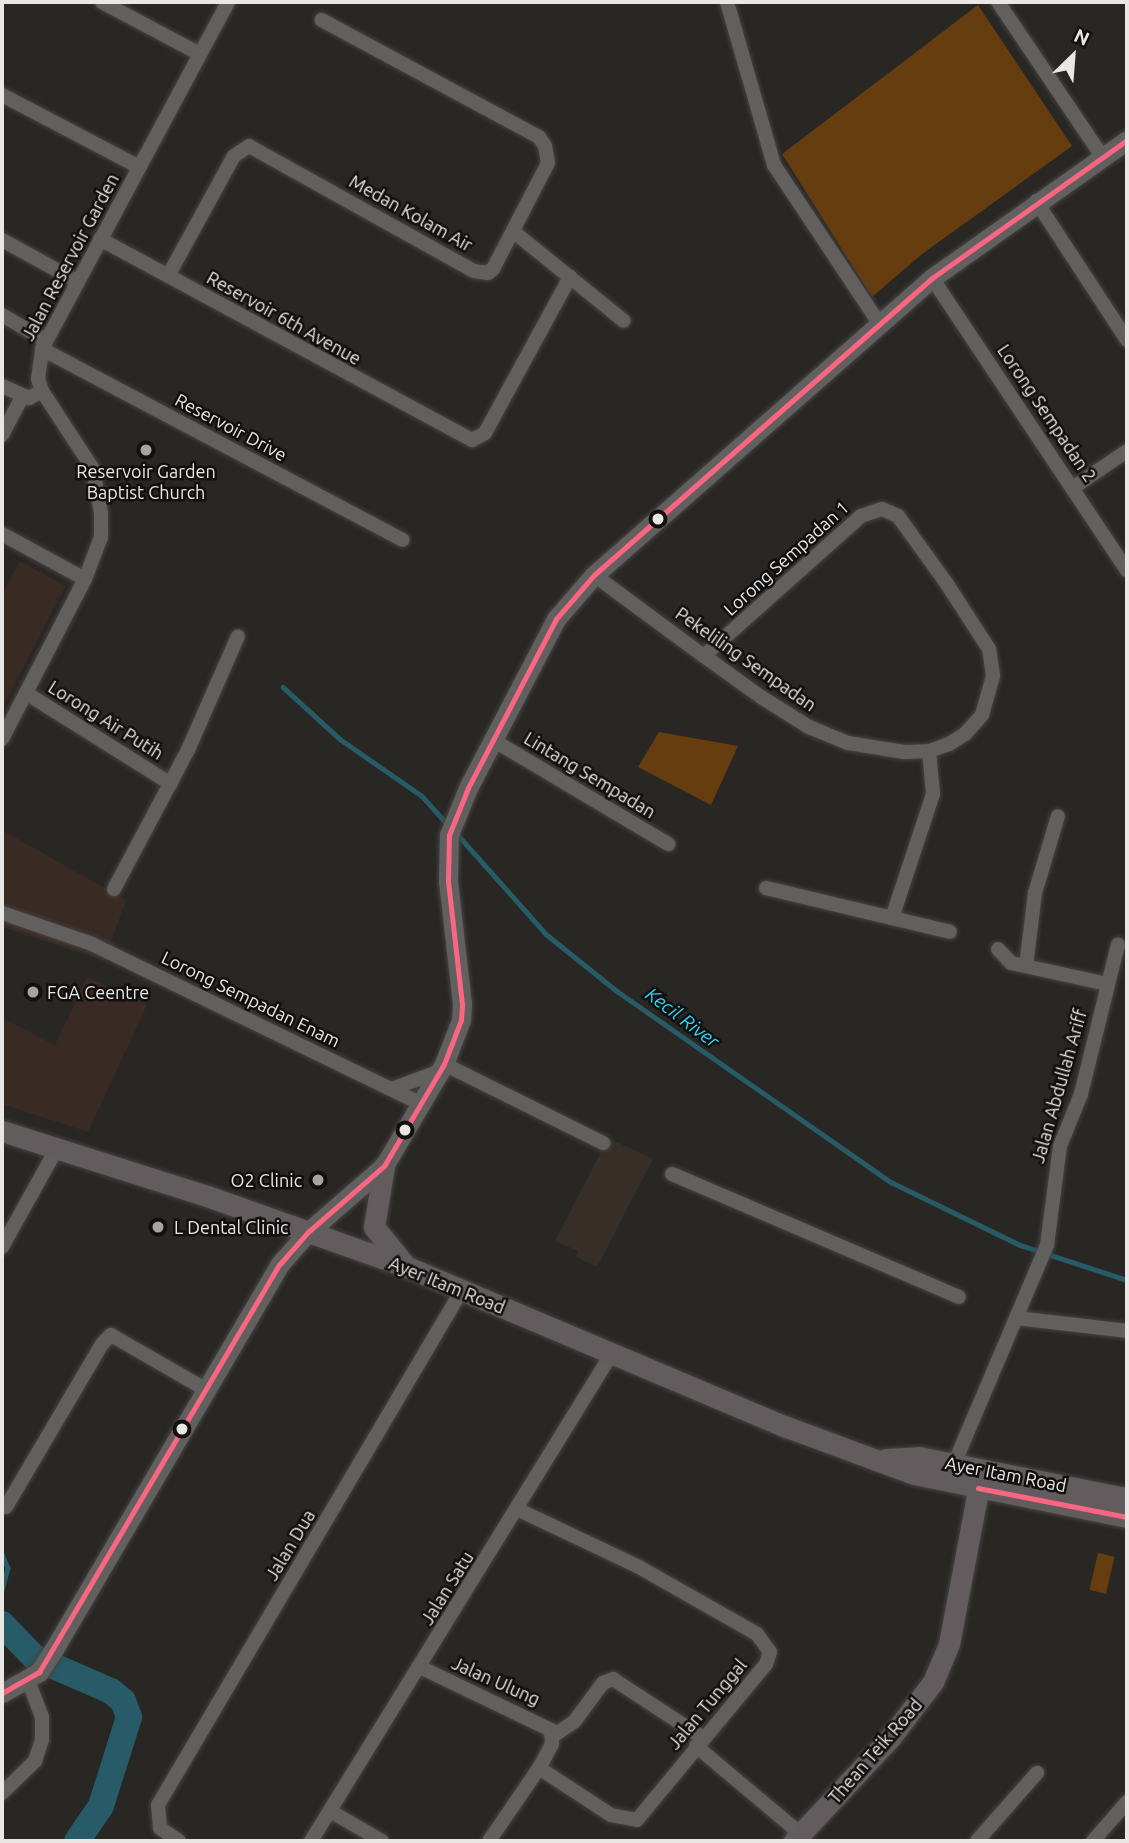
<!DOCTYPE html>
<style>
body{margin:0}
#map{position:relative;width:1129px;height:1843px;overflow:hidden;background:#292724;font-family:Ubuntu,sans-serif}
div>[style]{position:absolute}
[style*='--x']{left:calc(var(--x)*1px);top:calc(var(--y)*1px);width:calc(var(--w)*1px);rotate:calc(var(--a)*1deg)}
.commercial>*{inset:0;background:#392a23}
.built>*{inset:0;background:#362e27}
.green>*{inset:0;background:#663d0e;transform-origin:0 0}
.stream>*{height:4.5px;margin:-2.25px;padding:0 2.25px;transform-origin:2.25px;border-radius:2.25px;background:#265b67}
.river>*{height:26px;margin:-13px;padding:0 13px;transform-origin:13px;border-radius:13px;background:#265b67}
.roads{filter:drop-shadow(0 0 2px #454341) drop-shadow(0 0 2px #454341)}
.street>*{height:14px;margin:-7px;padding:0 7px;transform-origin:7px;border-radius:7px;background:#61605f}
.secondary>*{height:19px;margin:-9.5px;padding:0 9.5px;transform-origin:9.5px;border-radius:9.5px;background:#61605f}
.primary>*{height:21px;margin:-10.5px;padding:0 10.5px;transform-origin:10.5px;border-radius:10.5px;background:#635c5f}
.bus-1>*{height:5px;margin:-2.5px;padding:0 2.5px;transform-origin:2.5px;border-radius:2.5px;background:#fa6682}
.dots>*{width:19px;height:19px;translate:-50% -50%;box-sizing:border-box;border:4px solid #11100e;border-radius:50%}
span{translate:-50% -50%;white-space:nowrap;text-align:center;line-height:1.15;-webkit-text-stroke:5px #11100e;paint-order:stroke}
.street-label{font-size:18px;color:#e9e7e4}
.poi-label{font-size:18px;color:#e9e7e4}
.left{translate:0 -50%;text-align:left}
.right{translate:-100% -50%;text-align:right}
.water-label{font-size:19px;color:#2dd5fa;font-style:italic}
.frame{position:absolute;inset:0;border:4px solid #e9e7e4;pointer-events:none}
.north{position:absolute;left:1038px;top:21px;width:70px;height:70px;-webkit-text-stroke:5px #11100e;paint-order:stroke;rotate:25deg;font-size:19px;font-weight:700;line-height:28px;text-align:center;color:#e9e7e4}
.north::after{content:'';display:block;margin:auto;width:24px;height:32px;background:#e9e7e4;clip-path:polygon(50% 0,100% 100%,50% 72%,0 100%)}
</style>
<div id="map">
<div class="commercial">
<i style="clip-path:polygon(20px 561px,66px 586px,2px 709px,2px 594px)"></i>
<i style="clip-path:polygon(2px 830px,126px 900px,104px 961px,2px 927px)"></i>
<i style="clip-path:polygon(87px 977px,147px 1005px,88px 1132px,2px 1104px,2px 1018px,55px 1045px)"></i>
</div>
<div class="built">
<i style="clip-path:polygon(608px 1138px,653px 1159px,597px 1267px,576px 1257px,578px 1251px,555px 1241px)"></i>
</div>
<div class="green">
<i style="clip-path:polygon(978px 5px,1072px 146px,922px 254px,872px 297px,782px 154px)"></i>
<i style="clip-path:polygon(659px 732px,738px 746px,711px 805px,638px 767px)"></i>
<i style="left:1098px;top:1553px;width:17px;height:38px;rotate:13deg"></i>
</div>
<div class="stream">
<i style="--x:283;--y:687;--w:77;--a:42.4"></i>
<i style="--x:340;--y:739;--w:100;--a:34.8"></i>
<i style="--x:422;--y:796;--w:39;--a:48"></i>
<i style="--x:457;--y:834;--w:134;--a:48.3"></i>
<i style="--x:546;--y:934;--w:91;--a:38.8"></i>
<i style="--x:617;--y:991;--w:334;--a:34.9"></i>
<i style="--x:891;--y:1182;--w:144;--a:26"></i>
<i style="--x:1020;--y:1245;--w:113;--a:18.1"></i>
<i style="--x:2;--y:1554;--w:15;--a:67"></i>
<i style="--x:8;--y:1568;--w:23;--a:105"></i>
</div>
<div class="river">
<i style="--x:2;--y:1624;--w:47;--a:45.9"></i>
<i style="--x:35;--y:1658;--w:83;--a:23.5"></i>
<i style="--x:111;--y:1691;--w:16;--a:40"></i>
<i style="--x:123;--y:1701;--w:17;--a:69"></i>
<i style="--x:129;--y:1717;--w:93;--a:107.5"></i>
<i style="--x:101;--y:1806;--w:42;--a:124.4"></i>
</div>
<div class="roads">
<div class="street">
<i style="--x:102;--y:2;--w:111;--a:28"></i>
<i style="--x:727;--y:2;--w:170;--a:73.9"></i>
<i style="--x:774;--y:165;--w:190;--a:56.4"></i>
<i style="--x:998;--y:2;--w:186;--a:56"></i>
<i style="--x:2;--y:95;--w:155;--a:27.7"></i>
<i style="--x:1036;--y:201;--w:166;--a:56.8"></i>
<i style="--x:514;--y:232;--w:141;--a:39"></i>
<i style="--x:100;--y:239;--w:423;--a:28.4"></i>
<i style="--x:472;--y:440;--w:15;--a:-28"></i>
<i style="--x:485;--y:433;--w:178;--a:-61.4"></i>
<i style="--x:2;--y:240;--w:85;--a:28.7"></i>
<i style="--x:168;--y:276;--w:137;--a:-61.2"></i>
<i style="--x:234;--y:156;--w:18;--a:-34"></i>
<i style="--x:249;--y:146;--w:257;--a:29.1"></i>
<i style="--x:474;--y:271;--w:14;--a:8"></i>
<i style="--x:488;--y:273;--w:6;--a:-39"></i>
<i style="--x:493;--y:269;--w:119;--a:-62.6"></i>
<i style="--x:548;--y:163;--w:17;--a:-100"></i>
<i style="--x:545;--y:146;--w:11;--a:-124"></i>
<i style="--x:539;--y:137;--w:247;--a:-151.7"></i>
<i style="--x:932;--y:278;--w:351;--a:56.3"></i>
<i style="--x:2;--y:315;--w:50;--a:30.2"></i>
<i style="--x:42;--y:349;--w:408;--a:27.9"></i>
<i style="--x:2;--y:386;--w:30;--a:24"></i>
<i style="--x:29;--y:398;--w:15;--a:-28"></i>
<i style="--x:2;--y:435;--w:43;--a:-62.2"></i>
<i style="--x:1074;--y:487;--w:64;--a:-34.2"></i>
<i style="--x:2;--y:534;--w:94;--a:28.5"></i>
<i style="--x:594;--y:575;--w:137;--a:36.4"></i>
<i style="--x:704;--y:656;--w:70;--a:35.7"></i>
<i style="--x:761;--y:697;--w:57;--a:32"></i>
<i style="--x:809;--y:727;--w:42;--a:22.3"></i>
<i style="--x:848;--y:743;--w:57;--a:9.1"></i>
<i style="--x:904;--y:752;--w:25;--a:-2"></i>
<i style="--x:929;--y:751;--w:21;--a:-19"></i>
<i style="--x:949;--y:744;--w:19;--a:-32"></i>
<i style="--x:965;--y:734;--w:25;--a:-48"></i>
<i style="--x:982;--y:715;--w:41;--a:-74.2"></i>
<i style="--x:993;--y:676;--w:27;--a:-98"></i>
<i style="--x:989;--y:649;--w:77;--a:-122.9"></i>
<i style="--x:947;--y:584;--w:84;--a:-125.8"></i>
<i style="--x:898;--y:516;--w:17;--a:-156"></i>
<i style="--x:882;--y:509;--w:22;--a:162"></i>
<i style="--x:861;--y:516;--w:210;--a:138.3"></i>
<i style="--x:26;--y:693;--w:171;--a:32.1"></i>
<i style="--x:2;--y:739;--w:180;--a:-62.6"></i>
<i style="--x:85;--y:579;--w:45;--a:-69.1"></i>
<i style="--x:101;--y:537;--w:24;--a:-90"></i>
<i style="--x:101;--y:513;--w:45;--a:-100.3"></i>
<i style="--x:93;--y:469;--w:93;--a:-123.2"></i>
<i style="--x:42;--y:391;--w:13;--a:-108"></i>
<i style="--x:38;--y:379;--w:30;--a:-82"></i>
<i style="--x:42;--y:349;--w:394;--a:-61.8"></i>
<i style="--x:493;--y:740;--w:204;--a:30.7"></i>
<i style="--x:766;--y:888;--w:189;--a:13.4"></i>
<i style="--x:114;--y:889;--w:157;--a:-62"></i>
<i style="--x:188;--y:750;--w:124;--a:-66.3"></i>
<i style="--x:2;--y:913;--w:95;--a:19"></i>
<i style="--x:92;--y:944;--w:367;--a:25.9"></i>
<i style="--x:892;--y:918;--w:131;--a:-71.7"></i>
<i style="--x:933;--y:794;--w:43;--a:-95.3"></i>
<i style="--x:998;--y:949;--w:19;--a:47"></i>
<i style="--x:1011;--y:963;--w:98;--a:12.3"></i>
<i style="--x:1026;--y:966;--w:74;--a:-83"></i>
<i style="--x:1035;--y:893;--w:80;--a:-73.4"></i>
<i style="--x:444;--y:1064;--w:178;--a:26.4"></i>
<i style="--x:394;--y:1088;--w:47;--a:-20"></i>
<i style="--x:672;--y:1174;--w:312;--a:23.2"></i>
<i style="--x:2;--y:1247;--w:113;--a:-60.9"></i>
<i style="--x:1017;--y:1318;--w:111;--a:6.7"></i>
<i style="--x:954;--y:1464;--w:238;--a:-67"></i>
<i style="--x:1047;--y:1245;--w:100;--a:-82.5"></i>
<i style="--x:1060;--y:1146;--w:56;--a:-68"></i>
<i style="--x:1081;--y:1094;--w:154;--a:-76.1"></i>
<i style="--x:6;--y:1507;--w:189;--a:-59.5"></i>
<i style="--x:102;--y:1344;--w:13;--a:-45"></i>
<i style="--x:111;--y:1335;--w:108;--a:29.9"></i>
<i style="--x:519;--y:1510;--w:133;--a:25.4"></i>
<i style="--x:639;--y:1567;--w:136;--a:29.6"></i>
<i style="--x:757;--y:1634;--w:22;--a:54"></i>
<i style="--x:770;--y:1652;--w:13;--a:108"></i>
<i style="--x:766;--y:1664;--w:202;--a:129.6"></i>
<i style="--x:637;--y:1820;--w:26;--a:-169"></i>
<i style="--x:611;--y:1815;--w:86;--a:-146.9"></i>
<i style="--x:420;--y:1667;--w:145;--a:25.7"></i>
<i style="--x:551;--y:1730;--w:14;--a:86"></i>
<i style="--x:552;--y:1744;--w:27;--a:118"></i>
<i style="--x:539;--y:1768;--w:88;--a:124.4"></i>
<i style="--x:553;--y:1736;--w:25;--a:-34"></i>
<i style="--x:574;--y:1722;--w:49;--a:-53.4"></i>
<i style="--x:603;--y:1683;--w:11;--a:-22"></i>
<i style="--x:613;--y:1679;--w:108;--a:33.2"></i>
<i style="--x:696;--y:1746;--w:137;--a:40"></i>
<i style="--x:2;--y:1793;--w:46;--a:-44.1"></i>
<i style="--x:35;--y:1761;--w:22;--a:-72"></i>
<i style="--x:42;--y:1740;--w:23;--a:-90"></i>
<i style="--x:42;--y:1717;--w:39;--a:-111"></i>
<i style="--x:330;--y:1811;--w:60;--a:30"></i>
<i style="--x:179;--y:1841;--w:23;--a:-146"></i>
<i style="--x:160;--y:1828;--w:23;--a:-95"></i>
<i style="--x:158;--y:1805;--w:598;--a:-59.45"></i>
<i style="--x:311;--y:1841;--w:573;--a:-58.33"></i>
<i style="--x:977;--y:1841;--w:91;--a:-48.6"></i>
<i style="--x:1093;--y:1841;--w:52;--a:-48.9"></i>
</div>
<div class="secondary">
<i style="--x:2;--y:1693;--w:43;--a:-29.6"></i>
<i style="--x:39;--y:1672;--w:33;--a:-57"></i>
<i style="--x:57;--y:1644;--w:439;--a:-59.6"></i>
<i style="--x:279;--y:1265;--w:44;--a:-48.7"></i>
<i style="--x:308;--y:1232;--w:101;--a:-41"></i>
<i style="--x:384;--y:1166;--w:118;--a:-59.5"></i>
<i style="--x:444;--y:1064;--w:47;--a:-68.9"></i>
<i style="--x:461;--y:1020;--w:16;--a:-86"></i>
<i style="--x:462;--y:1004;--w:124;--a:-96.5"></i>
<i style="--x:448;--y:881;--w:46;--a:-88.8"></i>
<i style="--x:449;--y:835;--w:51;--a:-68"></i>
<i style="--x:468;--y:788;--w:191;--a:-62.5"></i>
<i style="--x:556;--y:619;--w:58;--a:-49.2"></i>
<i style="--x:594;--y:575;--w:450;--a:-41.3"></i>
<i style="--x:932;--y:278;--w:239;--a:-35.3"></i>
</div>
<div class="primary">
<i style="--x:2;--y:1131;--w:215;--a:17.6"></i>
<i style="--x:207;--y:1196;--w:210;--a:19.5"></i>
<i style="--x:405;--y:1266;--w:415;--a:22.9"></i>
<i style="--x:787;--y:1427;--w:135;--a:20.3"></i>
<i style="--x:914;--y:1474;--w:217;--a:11.4"></i>
<i style="--x:384;--y:1166;--w:62;--a:99.3"></i>
<i style="--x:374;--y:1227;--w:48;--a:51"></i>
<i style="--x:886;--y:1459;--w:33;--a:-3"></i>
<i style="--x:919;--y:1457;--w:212;--a:11.2"></i>
<i style="--x:794;--y:1841;--w:141;--a:-47"></i>
<i style="--x:890;--y:1738;--w:71;--a:-52.5"></i>
<i style="--x:933;--y:1682;--w:41;--a:-67.2"></i>
<i style="--x:949;--y:1644;--w:177;--a:-79.3"></i>
</div>
</div>
<div class="bus-1">
<i style="--x:978;--y:1488;--w:152;--a:11"></i>
<i style="--x:2;--y:1693;--w:43;--a:-29.6"></i>
<i style="--x:39;--y:1672;--w:472;--a:-59.5"></i>
<i style="--x:279;--y:1265;--w:44;--a:-48.7"></i>
<i style="--x:308;--y:1232;--w:101;--a:-41"></i>
<i style="--x:384;--y:1166;--w:118;--a:-59.5"></i>
<i style="--x:444;--y:1064;--w:47;--a:-68.9"></i>
<i style="--x:461;--y:1020;--w:16;--a:-86"></i>
<i style="--x:462;--y:1004;--w:124;--a:-96.5"></i>
<i style="--x:448;--y:881;--w:46;--a:-88.8"></i>
<i style="--x:449;--y:835;--w:51;--a:-68"></i>
<i style="--x:468;--y:788;--w:191;--a:-62.5"></i>
<i style="--x:556;--y:619;--w:58;--a:-49.2"></i>
<i style="--x:594;--y:575;--w:450;--a:-41.3"></i>
<i style="--x:932;--y:278;--w:239;--a:-35.3"></i>
</div>
<div class="dots">
<i style="left:146px;top:450px;background:#a6a4a1"></i>
<i style="left:658px;top:519px;background:#e9e7e4"></i>
<i style="left:33px;top:992px;background:#a6a4a1"></i>
<i style="left:405px;top:1130px;background:#e9e7e4"></i>
<i style="left:318px;top:1180px;background:#a6a4a1"></i>
<i style="left:158px;top:1227px;background:#a6a4a1"></i>
<i style="left:182px;top:1429px;background:#e9e7e4"></i>
</div>
<div class="street-label">
<span style="left:411px;top:213px;rotate:29deg">Medan Kolam Air</span>
<span style="left:70px;top:257px;rotate:-62deg">Jalan Reservoir Garden</span>
<span style="left:284px;top:318px;rotate:29deg">Reservoir 6th Avenue</span>
<span style="left:1047px;top:413px;rotate:56deg">Lorong Sempadan 2</span>
<span style="left:231px;top:427px;rotate:28deg">Reservoir Drive</span>
<span style="left:786px;top:558px;rotate:-42deg">Lorong Sempadan 1</span>
<span style="left:746px;top:659px;rotate:35deg">Pekeliling Sempadan</span>
<span style="left:106px;top:720px;rotate:32deg">Lorong Air Putih</span>
<span style="left:590px;top:775px;rotate:31deg">Lintang Sempadan</span>
<span style="left:251px;top:999px;rotate:26deg">Lorong Sempadan Enam</span>
<span style="left:1059px;top:1086px;rotate:-74deg">Jalan Abdullah Ariff</span>
<span style="left:447px;top:1285px;rotate:22deg">Ayer Itam Road</span>
<span style="left:1006px;top:1474px;rotate:11deg">Ayer Itam Road</span>
<span style="left:290px;top:1545px;rotate:-59deg">Jalan Dua</span>
<span style="left:447px;top:1588px;rotate:-58deg">Jalan Satu</span>
<span style="left:496px;top:1681px;rotate:24deg">Jalan Ulung</span>
<span style="left:707px;top:1704px;rotate:-50deg">Jalan Tunggal</span>
<span style="left:875px;top:1751px;rotate:-49deg">Thean Teik Road</span>
</div>
<div class="poi-label">
<span style="left:146px;top:482px">Reservoir Garden<br>Baptist Church</span>
<span class="left" style="left:47px;top:992px">FGA Ceentre</span>
<span class="right" style="left:302px;top:1180px">O2 Clinic</span>
<span class="left" style="left:174px;top:1227px">L Dental Clinic</span>
</div>
<div class="water-label">
<span style="left:682px;top:1018px;rotate:37deg">Kecil River</span>
</div>
<div class="frame"></div>
<div class="north">N</div>
</div>
